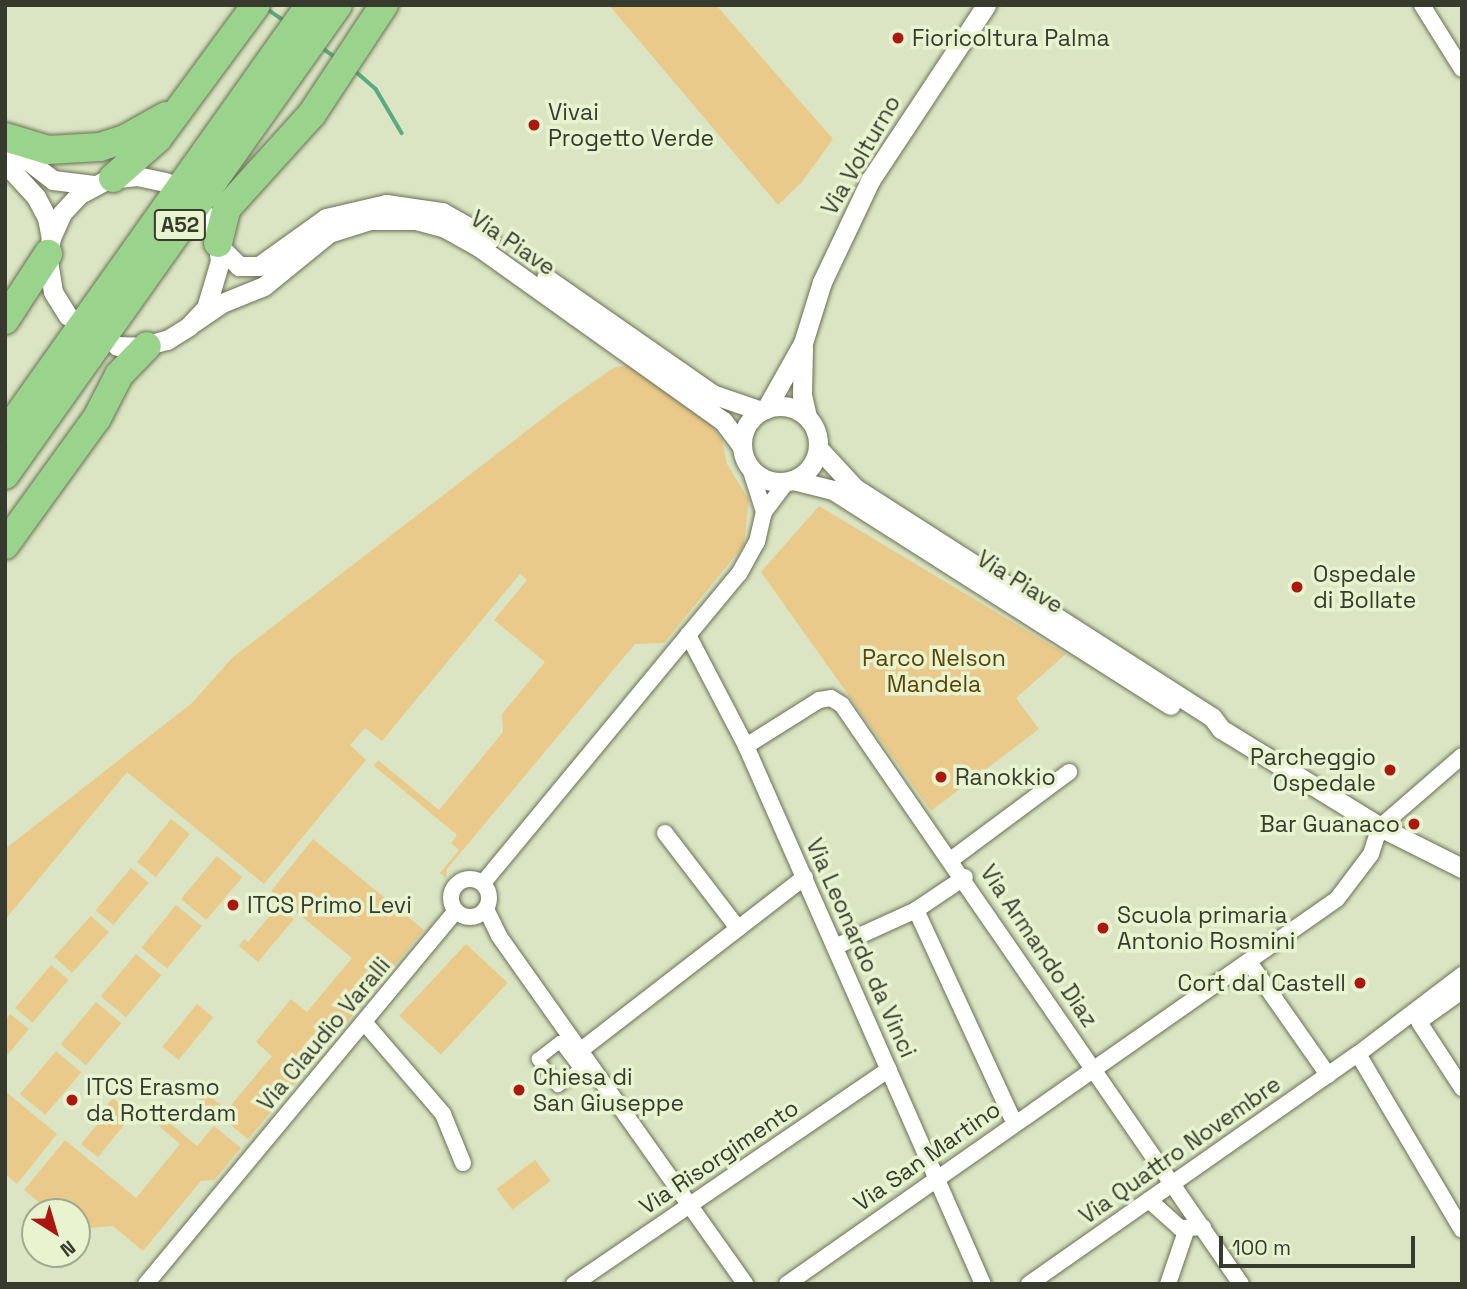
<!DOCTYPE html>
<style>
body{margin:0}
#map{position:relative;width:1467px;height:1289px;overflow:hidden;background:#dbe5c3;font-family:"Space Grotesk",sans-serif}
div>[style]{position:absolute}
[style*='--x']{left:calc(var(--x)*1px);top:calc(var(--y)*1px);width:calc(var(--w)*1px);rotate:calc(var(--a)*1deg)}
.green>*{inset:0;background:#eaca8a;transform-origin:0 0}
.stream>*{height:3.5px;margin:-1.75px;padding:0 1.75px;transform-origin:1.75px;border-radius:1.75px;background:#59ac7e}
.roads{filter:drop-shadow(0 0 2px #697153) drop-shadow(0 0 2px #697153)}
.pedestrian>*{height:12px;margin:-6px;padding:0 6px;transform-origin:6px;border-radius:6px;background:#fff}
.minor>*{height:16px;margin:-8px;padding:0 8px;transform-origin:8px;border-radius:8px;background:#fff}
.minor>.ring{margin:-8px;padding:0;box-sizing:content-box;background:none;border:16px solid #fff;border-radius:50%}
.tertiary>*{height:19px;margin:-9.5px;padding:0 9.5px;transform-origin:9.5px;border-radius:9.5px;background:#fff}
.tertiary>.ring{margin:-9.5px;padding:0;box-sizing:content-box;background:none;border:19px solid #fff;border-radius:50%}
.motorway>*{height:28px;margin:-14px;padding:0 14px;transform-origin:14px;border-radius:14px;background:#9ad38b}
.dots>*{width:19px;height:19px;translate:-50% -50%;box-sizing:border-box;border:4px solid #e8f3d0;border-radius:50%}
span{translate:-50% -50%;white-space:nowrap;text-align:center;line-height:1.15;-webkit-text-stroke:7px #e8f3d0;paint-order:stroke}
.shield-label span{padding:2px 5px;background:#e8f3d0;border:2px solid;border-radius:5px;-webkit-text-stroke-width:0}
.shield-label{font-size:21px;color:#373b2d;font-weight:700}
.poi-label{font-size:23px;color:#373b2d}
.left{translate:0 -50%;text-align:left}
.right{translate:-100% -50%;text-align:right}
.street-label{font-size:23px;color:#373b2d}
.park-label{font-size:23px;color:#5d4300}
.frame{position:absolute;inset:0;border:7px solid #373b2d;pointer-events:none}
.north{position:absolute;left:21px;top:1198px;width:70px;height:70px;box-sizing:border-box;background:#e8f3d0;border:2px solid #a1a98f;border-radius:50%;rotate:143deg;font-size:19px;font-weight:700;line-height:28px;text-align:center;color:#373b2d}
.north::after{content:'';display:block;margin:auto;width:24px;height:32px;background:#aa180f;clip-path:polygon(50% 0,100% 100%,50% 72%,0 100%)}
.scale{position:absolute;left:1219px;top:1236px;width:196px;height:32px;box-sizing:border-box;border:4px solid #373b2d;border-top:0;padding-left:9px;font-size:21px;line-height:24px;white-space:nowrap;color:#373b2d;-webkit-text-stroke:5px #e8f3d0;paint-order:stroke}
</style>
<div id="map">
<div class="green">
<i style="clip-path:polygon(609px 5px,716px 5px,833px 139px,802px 182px,778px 205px)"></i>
<i style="clip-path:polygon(632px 365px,710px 423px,722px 440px,727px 464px,749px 500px,744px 545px,664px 643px,635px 644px,447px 869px,446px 878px,440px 873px,459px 850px,451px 843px,457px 835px,374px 766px,378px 760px,439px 810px,503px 732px,502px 714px,545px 662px,494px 620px,527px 580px,520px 574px,382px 741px,365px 728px,350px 745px,366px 760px,264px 884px,127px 772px,5px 920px,5px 849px,192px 703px,232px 658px,564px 402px,615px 367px)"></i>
<i style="clip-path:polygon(819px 506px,1066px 654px,1016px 698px,1039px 729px,931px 811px,761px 572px)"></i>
<i style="left:171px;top:819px;width:24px;height:55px;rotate:38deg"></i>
<i style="clip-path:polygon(313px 839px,424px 930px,248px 1139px,188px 1091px,194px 1083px,227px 1110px,272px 1056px,256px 1042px,291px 999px,307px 1012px,352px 958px,271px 891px)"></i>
<i style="left:217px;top:856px;width:33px;height:56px;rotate:40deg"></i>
<i style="left:131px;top:868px;width:23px;height:55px;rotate:40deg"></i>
<i style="left:176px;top:905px;width:33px;height:55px;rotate:39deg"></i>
<i style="clip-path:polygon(278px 906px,294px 919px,258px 962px,239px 946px,244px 939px,248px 942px)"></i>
<i style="left:91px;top:916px;width:24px;height:55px;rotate:42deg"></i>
<i style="left:466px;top:944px;width:57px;height:98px;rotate:43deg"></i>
<i style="left:136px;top:954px;width:33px;height:55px;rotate:40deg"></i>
<i style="left:51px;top:965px;width:23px;height:56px;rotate:40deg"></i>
<i style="left:96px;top:1002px;width:33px;height:55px;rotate:40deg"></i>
<i style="left:197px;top:1004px;width:21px;height:55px;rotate:39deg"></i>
<i style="clip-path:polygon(10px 1014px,29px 1029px,5px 1058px,5px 1020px)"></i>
<i style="left:56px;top:1051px;width:33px;height:56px;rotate:40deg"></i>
<i style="clip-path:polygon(5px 1091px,57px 1134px,17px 1184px,5px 1174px)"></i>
<i style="clip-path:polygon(113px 1098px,133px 1114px,98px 1157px,81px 1144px,110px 1109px,107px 1105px)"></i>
<i style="clip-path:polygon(165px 1119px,197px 1146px,214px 1126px,241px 1148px,214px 1180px,201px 1181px,143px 1251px,113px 1226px,77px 1229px,77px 1212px,51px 1212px,24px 1190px,65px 1140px,136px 1198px,180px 1144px,159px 1126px)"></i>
<i style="left:535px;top:1160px;width:26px;height:48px;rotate:53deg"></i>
</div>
<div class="stream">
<i style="--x:267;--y:9;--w:23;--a:34"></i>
<i style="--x:321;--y:47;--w:17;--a:36"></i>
<i style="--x:353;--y:69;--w:30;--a:41"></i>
<i style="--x:376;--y:89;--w:51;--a:59.4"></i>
</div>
<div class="roads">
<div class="pedestrian">
<i style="--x:560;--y:1042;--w:34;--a:53"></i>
<i style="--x:580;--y:1069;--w:28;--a:142"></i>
<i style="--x:558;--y:1086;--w:34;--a:-127"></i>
<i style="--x:538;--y:1059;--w:28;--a:-38"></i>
</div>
<div class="minor">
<i style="--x:1422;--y:5;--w:75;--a:58"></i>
<i style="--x:750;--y:468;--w:46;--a:72.3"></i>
<i style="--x:688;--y:635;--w:125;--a:62.4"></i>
<i style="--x:746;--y:746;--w:588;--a:66.23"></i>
<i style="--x:746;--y:746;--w:86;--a:-32.2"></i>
<i style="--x:819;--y:700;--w:12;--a:-9"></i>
<i style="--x:831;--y:698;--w:13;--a:32"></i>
<i style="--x:842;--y:705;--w:703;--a:55.43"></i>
<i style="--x:665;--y:833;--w:120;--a:52.5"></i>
<i style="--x:952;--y:859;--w:146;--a:-36.6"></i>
<i class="ring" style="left:451px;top:879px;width:22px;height:22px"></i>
<i style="--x:483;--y:883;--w:401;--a:-50.4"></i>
<i style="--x:739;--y:574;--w:37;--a:-61"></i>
<i style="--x:757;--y:542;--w:31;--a:-77"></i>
<i style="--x:764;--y:512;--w:38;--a:-53"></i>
<i style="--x:486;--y:909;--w:30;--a:64"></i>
<i style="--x:499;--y:936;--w:426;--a:54.7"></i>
<i style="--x:916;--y:910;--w:234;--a:65.2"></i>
<i style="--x:837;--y:946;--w:87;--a:-24.5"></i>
<i style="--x:916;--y:910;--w:59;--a:-34"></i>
<i style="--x:1249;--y:962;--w:138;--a:55"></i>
<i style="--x:1424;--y:1018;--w:47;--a:-35.4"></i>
<i style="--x:364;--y:1022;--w:121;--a:49.3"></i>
<i style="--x:443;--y:1114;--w:53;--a:67.8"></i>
<i style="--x:1419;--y:1022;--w:79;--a:56.9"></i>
<i style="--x:581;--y:1050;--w:283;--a:-37.7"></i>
<i style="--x:1358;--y:1054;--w:204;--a:59.4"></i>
<i style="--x:1149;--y:1200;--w:42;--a:42.1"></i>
<i style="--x:1180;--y:1228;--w:23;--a:-2"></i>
<i style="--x:146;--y:1284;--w:485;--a:-50.3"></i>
<i style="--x:574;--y:1284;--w:381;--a:-34.3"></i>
<i style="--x:787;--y:1284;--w:671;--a:-34.99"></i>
<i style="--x:1337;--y:899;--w:56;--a:-52.9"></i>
<i style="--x:1371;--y:854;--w:28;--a:-72"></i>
<i style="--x:1380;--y:827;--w:108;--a:-40.9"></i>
<i style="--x:1029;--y:1284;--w:401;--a:-35"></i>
<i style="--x:1358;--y:1054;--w:131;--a:-37.2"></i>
<i style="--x:1168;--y:1284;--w:56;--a:-71.2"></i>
</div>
<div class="tertiary">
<i style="--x:5;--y:143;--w:61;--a:37.6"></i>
<i style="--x:53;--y:180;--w:41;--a:7"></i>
<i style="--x:5;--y:163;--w:46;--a:47.6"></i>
<i style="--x:36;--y:197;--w:24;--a:62"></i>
<i style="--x:47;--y:218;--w:20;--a:79"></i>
<i style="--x:218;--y:245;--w:30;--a:45"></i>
<i style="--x:239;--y:266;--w:20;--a:0"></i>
<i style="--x:259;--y:266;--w:82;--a:-35.6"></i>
<i style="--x:326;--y:218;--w:62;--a:-13.1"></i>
<i style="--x:386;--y:204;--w:57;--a:8.1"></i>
<i style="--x:442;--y:212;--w:55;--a:29.4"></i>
<i style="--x:546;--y:278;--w:203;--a:34.9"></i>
<i style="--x:712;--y:394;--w:52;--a:19.1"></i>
<i style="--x:68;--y:316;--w:28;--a:-122"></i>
<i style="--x:53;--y:292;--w:31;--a:-99"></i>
<i style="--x:48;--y:261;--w:23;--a:-83"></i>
<i style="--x:51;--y:238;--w:27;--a:-66"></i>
<i style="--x:62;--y:213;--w:26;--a:-47"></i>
<i style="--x:80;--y:194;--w:32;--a:-28"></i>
<i style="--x:108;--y:179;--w:29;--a:-6"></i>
<i style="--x:137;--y:176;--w:30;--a:12"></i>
<i style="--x:194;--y:322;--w:34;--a:-34"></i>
<i style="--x:222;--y:303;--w:45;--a:-22"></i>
<i style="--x:264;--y:286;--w:84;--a:-39.2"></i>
<i style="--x:329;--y:233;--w:43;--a:-17.6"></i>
<i style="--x:370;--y:220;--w:46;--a:0"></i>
<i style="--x:416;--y:220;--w:28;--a:15"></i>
<i style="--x:443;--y:227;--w:41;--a:29.1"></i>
<i style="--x:479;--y:247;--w:300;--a:35.5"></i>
<i style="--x:723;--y:421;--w:31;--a:53"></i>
<i style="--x:117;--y:346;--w:23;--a:2"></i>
<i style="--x:140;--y:347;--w:28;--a:-15"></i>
<i style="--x:167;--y:340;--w:26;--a:-32"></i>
<i style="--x:189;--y:326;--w:25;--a:-47"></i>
<i style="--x:206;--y:308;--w:49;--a:-73.4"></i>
<i style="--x:220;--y:261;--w:22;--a:-98"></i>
<i style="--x:217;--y:239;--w:26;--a:-115"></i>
<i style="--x:803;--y:347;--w:48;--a:91.2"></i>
<i style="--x:802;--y:395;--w:23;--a:77"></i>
<i class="ring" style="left:742px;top:406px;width:57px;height:57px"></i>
<i style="--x:766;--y:409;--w:76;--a:-60.7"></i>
<i style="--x:803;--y:343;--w:64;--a:-72.7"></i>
<i style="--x:822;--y:282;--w:114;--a:-64.6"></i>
<i style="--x:871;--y:179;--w:209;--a:-56.5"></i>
<i style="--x:818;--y:448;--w:54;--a:47.2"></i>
<i style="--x:855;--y:488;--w:424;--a:32.7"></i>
<i style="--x:1212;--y:717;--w:15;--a:53"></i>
<i style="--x:1221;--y:729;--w:187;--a:31.6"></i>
<i style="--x:1380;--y:827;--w:92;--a:26.6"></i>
<i style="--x:793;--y:480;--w:41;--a:14"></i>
<i style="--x:833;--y:490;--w:400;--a:32.5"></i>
</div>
<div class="motorway">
<i style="--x:5;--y:137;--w:45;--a:16.8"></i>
<i style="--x:48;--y:150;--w:52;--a:-3.3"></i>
<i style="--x:100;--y:147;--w:26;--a:-18"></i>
<i style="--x:125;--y:139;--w:47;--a:-29.3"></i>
<i style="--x:113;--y:178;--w:60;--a:-41.6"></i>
<i style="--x:158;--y:138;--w:165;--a:-53.6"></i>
<i style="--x:218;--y:243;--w:36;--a:-76"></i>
<i style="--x:227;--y:208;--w:127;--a:-47.9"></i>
<i style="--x:312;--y:114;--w:131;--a:-56.6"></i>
<i style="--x:5;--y:320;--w:79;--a:-56.9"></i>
<i style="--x:5;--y:434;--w:526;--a:-54.59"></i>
<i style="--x:5;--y:475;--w:576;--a:-54.68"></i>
<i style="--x:5;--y:545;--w:157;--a:-54.1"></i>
<i style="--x:97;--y:418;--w:48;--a:-62.9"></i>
<i style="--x:119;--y:375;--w:40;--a:-46"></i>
</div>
</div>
<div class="dots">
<i style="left:898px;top:38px;background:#aa180f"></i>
<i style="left:534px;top:125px;background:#aa180f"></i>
<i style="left:1297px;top:587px;background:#aa180f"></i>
<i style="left:1390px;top:770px;background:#aa180f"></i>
<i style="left:941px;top:777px;background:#aa180f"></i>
<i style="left:1414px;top:824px;background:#aa180f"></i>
<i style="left:233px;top:905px;background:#aa180f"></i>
<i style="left:1103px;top:928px;background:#aa180f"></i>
<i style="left:1360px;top:983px;background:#aa180f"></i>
<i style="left:519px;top:1090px;background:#aa180f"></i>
<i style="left:72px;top:1100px;background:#aa180f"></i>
</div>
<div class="shield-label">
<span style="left:180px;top:225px">A52</span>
</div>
<div class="poi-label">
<span class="left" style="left:912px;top:38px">Fioricoltura Palma</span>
<span class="left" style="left:548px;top:125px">Vivai<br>Progetto Verde</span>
<span class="left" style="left:1313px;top:587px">Ospedale<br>di Bollate</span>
<span class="right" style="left:1376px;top:770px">Parcheggio<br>Ospedale</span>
<span class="left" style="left:955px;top:777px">Ranokkio</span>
<span class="right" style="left:1400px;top:824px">Bar Guanaco</span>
<span class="left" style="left:247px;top:905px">ITCS Primo Levi</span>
<span class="left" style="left:1117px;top:928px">Scuola primaria<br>Antonio Rosmini</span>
<span class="right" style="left:1346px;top:983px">Cort dal Castell</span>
<span class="left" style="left:533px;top:1090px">Chiesa di<br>San Giuseppe</span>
<span class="left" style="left:86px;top:1100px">ITCS Erasmo<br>da Rotterdam</span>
</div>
<div class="street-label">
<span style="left:861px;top:155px;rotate:-60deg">Via Volturno</span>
<span style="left:513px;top:243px;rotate:34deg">Via Piave</span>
<span style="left:1020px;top:582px;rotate:32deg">Via Piave</span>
<span style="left:1039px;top:946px;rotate:56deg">Via Armando Diaz</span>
<span style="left:861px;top:948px;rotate:66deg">Via Leonardo da Vinci</span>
<span style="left:324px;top:1034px;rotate:-50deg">Via Claudio Varalli</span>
<span style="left:1180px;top:1150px;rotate:-35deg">Via Quattro Novembre</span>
<span style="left:927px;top:1156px;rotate:-35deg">Via San Martino</span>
<span style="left:719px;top:1157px;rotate:-34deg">Via Risorgimento</span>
</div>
<div class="park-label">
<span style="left:934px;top:671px">Parco Nelson<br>Mandela</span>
</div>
<div class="frame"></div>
<div class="north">N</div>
<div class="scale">100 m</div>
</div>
